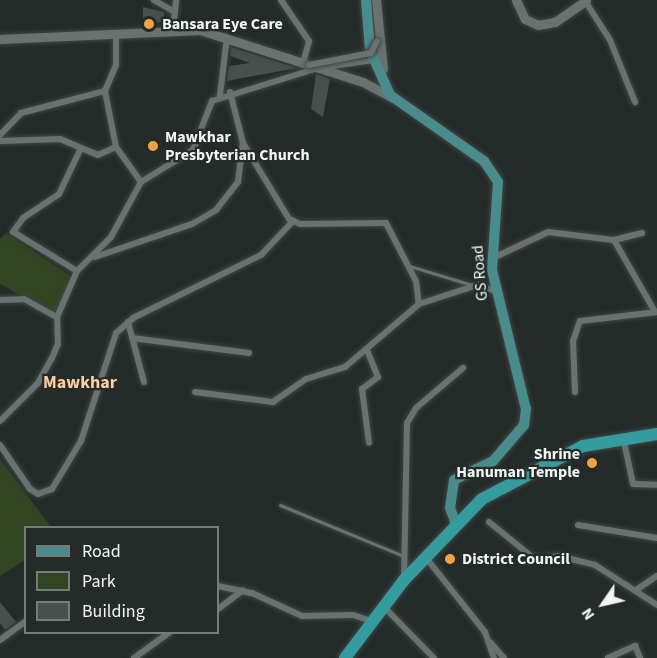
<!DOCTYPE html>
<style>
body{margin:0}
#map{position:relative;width:657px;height:658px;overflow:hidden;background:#242b29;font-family:"Source Sans 3",sans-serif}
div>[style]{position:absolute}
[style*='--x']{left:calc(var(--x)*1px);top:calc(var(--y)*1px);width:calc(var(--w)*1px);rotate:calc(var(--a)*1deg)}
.green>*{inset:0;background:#314521}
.building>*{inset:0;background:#494f4a}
.roads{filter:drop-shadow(0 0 2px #3f4644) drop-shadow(0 0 2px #3f4644)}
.lane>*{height:3px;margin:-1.5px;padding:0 1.5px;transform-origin:1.5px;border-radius:1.5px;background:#6a7270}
.street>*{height:6px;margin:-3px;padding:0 3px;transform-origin:3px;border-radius:3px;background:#6a7270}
.secondary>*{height:9px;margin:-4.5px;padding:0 4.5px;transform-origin:4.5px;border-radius:4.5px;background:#6a7270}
.primary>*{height:10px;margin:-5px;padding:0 5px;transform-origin:5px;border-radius:5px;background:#4a8b8c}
.highway>*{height:12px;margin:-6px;padding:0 6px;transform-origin:6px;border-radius:6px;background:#349c9f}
.bridges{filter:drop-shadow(0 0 2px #3f4644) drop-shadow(0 0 2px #3f4644)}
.street-bridge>*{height:6px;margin:-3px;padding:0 3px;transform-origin:3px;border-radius:3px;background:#6a7270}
.dots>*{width:16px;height:16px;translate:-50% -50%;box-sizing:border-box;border:3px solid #242b29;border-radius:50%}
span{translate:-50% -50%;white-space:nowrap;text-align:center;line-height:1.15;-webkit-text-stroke:4.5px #242b29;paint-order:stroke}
.poi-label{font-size:16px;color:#f0f5f3;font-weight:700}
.left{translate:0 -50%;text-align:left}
.right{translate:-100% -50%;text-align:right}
.street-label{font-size:16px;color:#f0f5f3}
.neighbourhood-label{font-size:18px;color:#fcce9f;font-weight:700}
.legend{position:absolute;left:24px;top:526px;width:195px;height:108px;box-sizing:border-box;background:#242b29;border:2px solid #767c7a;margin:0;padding:8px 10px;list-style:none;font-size:18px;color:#f0f5f3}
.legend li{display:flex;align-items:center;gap:12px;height:30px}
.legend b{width:30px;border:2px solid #767c7a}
.north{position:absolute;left:573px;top:574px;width:60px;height:60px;-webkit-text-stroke:4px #242b29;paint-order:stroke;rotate:236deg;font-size:16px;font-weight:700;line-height:24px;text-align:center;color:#f0f5f3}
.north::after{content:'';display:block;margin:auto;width:21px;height:27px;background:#f0f5f3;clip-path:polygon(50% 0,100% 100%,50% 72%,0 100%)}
</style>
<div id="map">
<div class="green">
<i style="clip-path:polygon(6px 233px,72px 277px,55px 314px,0 284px,0 239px)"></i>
<i style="clip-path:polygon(0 459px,51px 527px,26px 528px,25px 560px,0 576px)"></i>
</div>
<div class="building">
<i style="clip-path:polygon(143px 7px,164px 12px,164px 21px,143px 26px)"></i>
<i style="clip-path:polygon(231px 47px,297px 68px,227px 81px,229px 66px,250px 63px,230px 56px)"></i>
<i style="clip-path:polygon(316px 74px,330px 79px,323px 117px,311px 109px)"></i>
<i style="clip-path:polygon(0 602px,16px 622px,5px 630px,0 623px)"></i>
</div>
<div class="roads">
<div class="lane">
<i style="--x:410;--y:266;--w:65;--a:17"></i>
<i style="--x:280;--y:505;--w:134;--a:22.4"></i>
</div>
<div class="street">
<i style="--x:154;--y:0;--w:24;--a:30"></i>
<i style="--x:281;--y:0;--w:50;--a:55.7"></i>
<i style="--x:309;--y:41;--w:23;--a:105"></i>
<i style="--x:585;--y:1;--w:46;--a:57.3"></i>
<i style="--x:610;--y:40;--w:67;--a:68"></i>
<i style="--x:173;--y:30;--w:30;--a:-84"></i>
<i style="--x:116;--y:35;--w:30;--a:90"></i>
<i style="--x:116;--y:65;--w:28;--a:113"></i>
<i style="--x:105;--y:91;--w:57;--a:78.9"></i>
<i style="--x:116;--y:147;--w:43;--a:54.5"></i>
<i style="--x:230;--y:92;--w:53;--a:75.7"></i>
<i style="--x:243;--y:143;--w:89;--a:58.8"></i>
<i style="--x:289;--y:219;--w:12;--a:24"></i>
<i style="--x:300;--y:224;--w:86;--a:-0.7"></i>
<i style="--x:386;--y:223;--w:65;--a:62.7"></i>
<i style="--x:416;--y:281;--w:23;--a:83"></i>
<i style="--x:220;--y:95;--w:58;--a:-83.1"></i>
<i style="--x:0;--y:135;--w:30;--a:-46"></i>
<i style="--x:21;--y:113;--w:87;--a:-14.7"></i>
<i style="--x:0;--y:141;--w:60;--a:-1.9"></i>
<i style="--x:60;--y:139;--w:41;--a:22.8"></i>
<i style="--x:98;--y:155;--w:20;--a:-24"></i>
<i style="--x:614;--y:240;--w:83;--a:60.3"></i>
<i style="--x:95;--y:257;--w:102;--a:-18.8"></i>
<i style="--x:192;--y:224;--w:28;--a:-30"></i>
<i style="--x:216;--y:210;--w:36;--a:-52"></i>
<i style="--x:238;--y:182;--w:39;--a:-83"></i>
<i style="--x:493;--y:258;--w:61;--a:-25.3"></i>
<i style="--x:548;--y:232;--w:66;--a:6.9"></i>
<i style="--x:614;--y:240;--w:29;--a:-14"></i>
<i style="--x:77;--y:271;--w:75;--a:-148.6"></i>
<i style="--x:13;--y:232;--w:17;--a:-54"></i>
<i style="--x:23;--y:218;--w:43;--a:-33.7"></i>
<i style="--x:59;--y:194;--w:51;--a:-64.4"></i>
<i style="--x:0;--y:300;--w:24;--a:-2"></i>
<i style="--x:24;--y:299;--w:38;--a:29"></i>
<i style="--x:128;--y:322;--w:62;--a:75.1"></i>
<i style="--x:132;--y:338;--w:118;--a:7.3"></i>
<i style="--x:367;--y:350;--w:29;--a:68"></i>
<i style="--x:378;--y:377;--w:20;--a:143"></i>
<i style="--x:362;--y:389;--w:54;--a:82.6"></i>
<i style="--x:195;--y:392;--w:79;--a:7.3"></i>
<i style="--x:273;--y:402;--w:40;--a:-34.9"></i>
<i style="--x:306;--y:379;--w:41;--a:-17.1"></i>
<i style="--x:345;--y:367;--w:97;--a:-40.4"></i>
<i style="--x:419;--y:304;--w:61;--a:-18.1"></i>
<i style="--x:477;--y:285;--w:20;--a:18"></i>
<i style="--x:575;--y:392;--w:51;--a:-92.2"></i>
<i style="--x:573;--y:341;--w:21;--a:-71"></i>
<i style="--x:580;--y:321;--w:78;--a:-6.7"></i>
<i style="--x:0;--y:421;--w:54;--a:-45"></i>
<i style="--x:38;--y:383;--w:29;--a:-61"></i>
<i style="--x:52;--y:358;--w:15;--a:-67"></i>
<i style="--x:58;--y:344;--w:27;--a:-92"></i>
<i style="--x:57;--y:317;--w:50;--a:-66.5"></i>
<i style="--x:77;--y:271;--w:48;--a:-45"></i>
<i style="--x:111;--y:237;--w:63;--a:-61.4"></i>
<i style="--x:141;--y:182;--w:61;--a:-31.6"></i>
<i style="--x:193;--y:150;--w:53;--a:-68.8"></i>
<i style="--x:212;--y:101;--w:111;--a:-17.3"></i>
<i style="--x:318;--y:68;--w:56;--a:-8.3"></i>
<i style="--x:623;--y:437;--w:48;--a:78"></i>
<i style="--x:633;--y:484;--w:24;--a:2"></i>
<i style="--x:0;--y:445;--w:53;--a:55.7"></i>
<i style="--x:30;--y:489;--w:9;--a:32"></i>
<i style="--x:38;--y:494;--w:15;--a:-20"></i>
<i style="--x:52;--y:489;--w:56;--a:-58.9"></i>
<i style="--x:81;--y:441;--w:114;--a:-72"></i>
<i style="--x:116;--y:333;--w:23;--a:-41"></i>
<i style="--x:133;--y:318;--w:143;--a:-26.2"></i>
<i style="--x:261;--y:255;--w:47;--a:-46.7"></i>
<i style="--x:489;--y:522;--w:60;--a:39"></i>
<i style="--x:536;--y:560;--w:23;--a:-10"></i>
<i style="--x:559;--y:556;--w:37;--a:14"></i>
<i style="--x:595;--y:565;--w:74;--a:32.8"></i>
<i style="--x:578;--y:525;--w:80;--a:9.3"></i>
<i style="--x:427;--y:559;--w:93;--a:51.5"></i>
<i style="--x:485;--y:632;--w:28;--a:71"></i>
<i style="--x:404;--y:580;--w:157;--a:-88.9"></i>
<i style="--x:407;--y:423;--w:17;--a:-59"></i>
<i style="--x:416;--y:408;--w:62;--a:-40.4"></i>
<i style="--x:218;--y:586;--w:35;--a:12"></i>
<i style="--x:252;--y:593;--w:55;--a:24.7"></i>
<i style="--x:302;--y:616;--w:51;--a:-1.1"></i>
<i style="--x:353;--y:615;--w:19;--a:18"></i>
<i style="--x:636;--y:590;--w:25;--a:-34"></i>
<i style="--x:384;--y:607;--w:71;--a:45.6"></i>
<i style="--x:218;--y:609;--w:31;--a:-37"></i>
<i style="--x:0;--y:640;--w:32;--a:-36"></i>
<i style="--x:490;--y:642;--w:21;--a:49"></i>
<i style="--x:134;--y:658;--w:44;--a:-35.8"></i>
<i style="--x:608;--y:658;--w:30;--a:-24"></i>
<i style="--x:635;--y:646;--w:13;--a:67"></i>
</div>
<div class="secondary">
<i style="--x:376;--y:0;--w:69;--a:84.2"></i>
<i style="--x:516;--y:0;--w:21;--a:65"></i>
<i style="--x:525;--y:19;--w:14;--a:25"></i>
<i style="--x:538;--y:25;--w:17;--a:-10"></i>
<i style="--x:555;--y:22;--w:38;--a:-35"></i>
<i style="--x:0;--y:39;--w:200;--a:-2.6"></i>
<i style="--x:200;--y:30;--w:171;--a:17.7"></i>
<i style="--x:363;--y:82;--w:34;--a:28"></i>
</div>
<div class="primary">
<i style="--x:366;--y:0;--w:50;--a:85.4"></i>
<i style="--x:370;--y:50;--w:49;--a:66"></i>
<i style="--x:390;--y:95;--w:115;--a:35.1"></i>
<i style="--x:484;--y:161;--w:25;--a:56"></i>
<i style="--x:498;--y:182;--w:88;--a:93.9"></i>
<i style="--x:492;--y:270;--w:143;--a:76.3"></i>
<i style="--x:526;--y:409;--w:16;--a:97"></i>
<i style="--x:524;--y:425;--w:48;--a:130.7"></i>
<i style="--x:493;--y:461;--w:43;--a:154"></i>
<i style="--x:454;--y:480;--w:28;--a:98"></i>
<i style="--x:450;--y:508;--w:17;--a:69"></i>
</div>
<div class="highway">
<i style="--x:345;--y:658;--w:98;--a:-52.9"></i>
<i style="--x:404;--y:580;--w:112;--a:-46.1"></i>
<i style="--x:482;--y:499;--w:114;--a:-27.7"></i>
<i style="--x:583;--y:446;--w:75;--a:-9.2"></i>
</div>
</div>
<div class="bridges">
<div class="street-bridge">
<i style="--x:309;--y:65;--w:63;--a:-11"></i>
<i style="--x:371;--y:53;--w:13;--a:-63"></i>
</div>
</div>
<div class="dots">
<i style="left:149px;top:24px;background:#f4a344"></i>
<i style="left:153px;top:146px;background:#f4a344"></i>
<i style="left:592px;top:463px;background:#f4a344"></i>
<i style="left:450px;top:559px;background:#f4a344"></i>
</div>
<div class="poi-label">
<span class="left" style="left:162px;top:24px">Bansara Eye Care</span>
<span class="left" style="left:165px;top:146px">Mawkhar<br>Presbyterian Church</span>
<span class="right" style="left:580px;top:463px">Shrine<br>Hanuman Temple</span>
<span class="left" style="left:462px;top:559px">District Council</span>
</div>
<div class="street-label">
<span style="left:480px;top:273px;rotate:-95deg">GS Road</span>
</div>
<div class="neighbourhood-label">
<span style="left:80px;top:383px">Mawkhar</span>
</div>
<ul class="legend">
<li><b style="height:8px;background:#4a8b8c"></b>Road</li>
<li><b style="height:16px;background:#314521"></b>Park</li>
<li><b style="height:16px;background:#494f4a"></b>Building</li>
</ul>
<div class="north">N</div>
</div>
